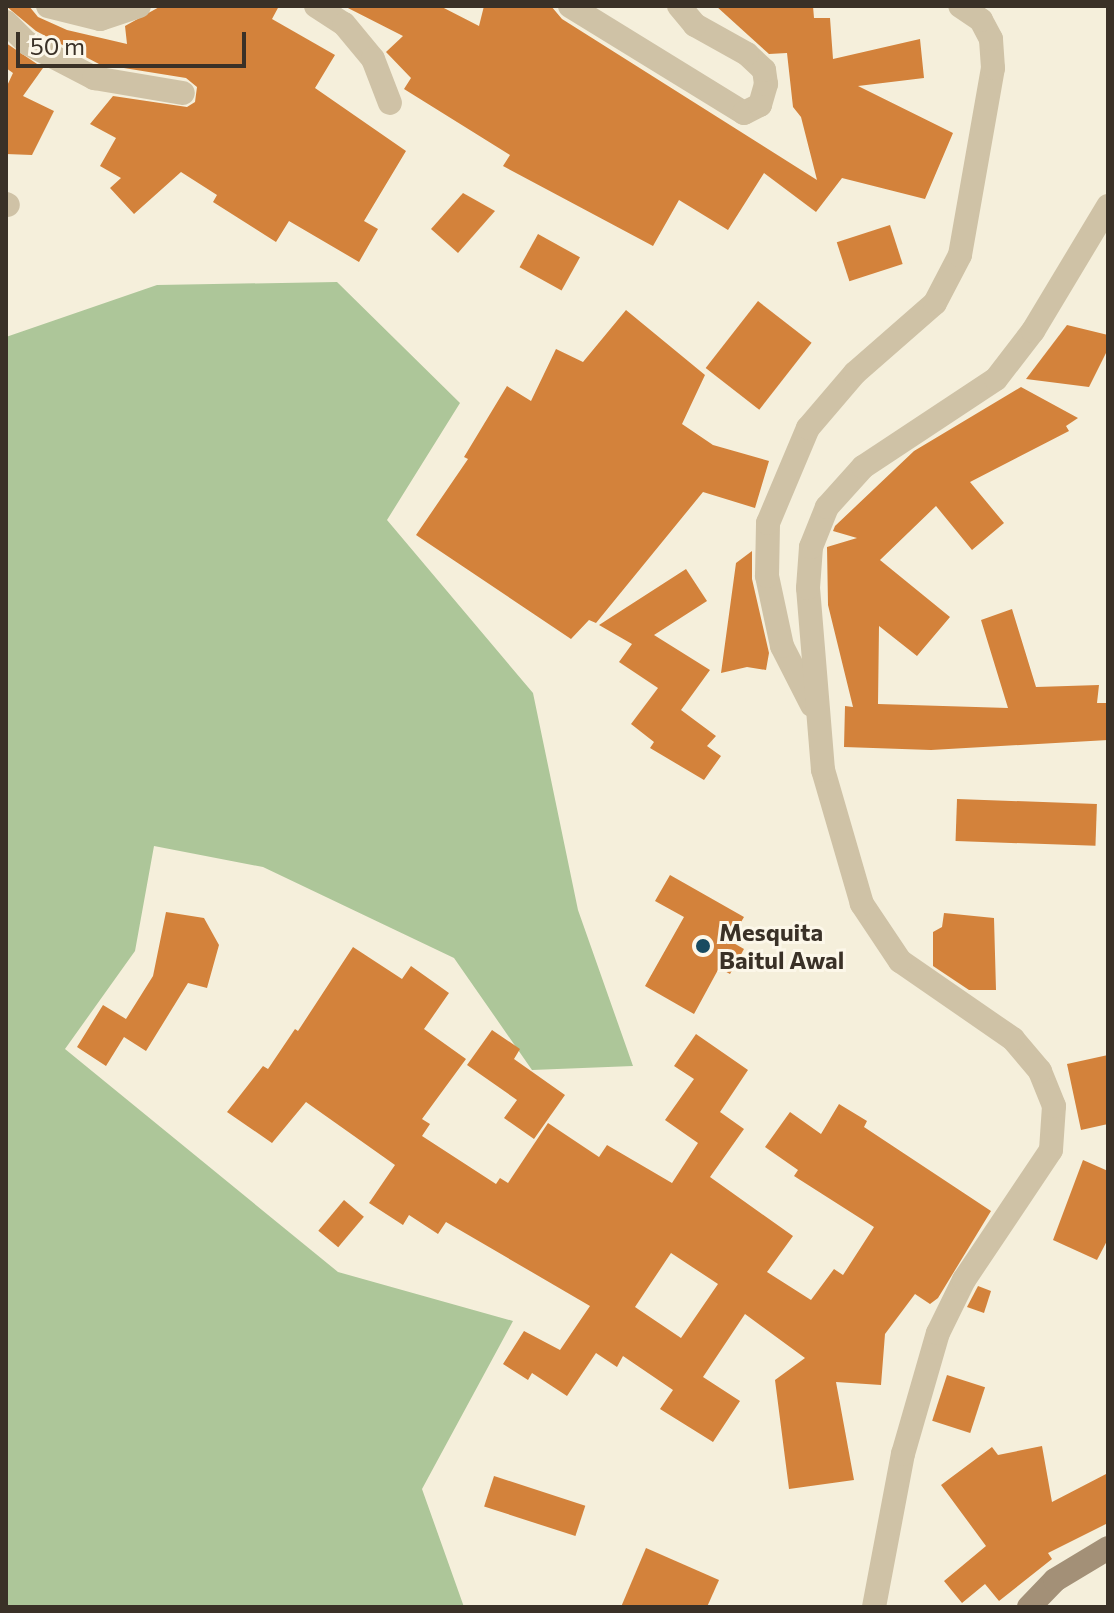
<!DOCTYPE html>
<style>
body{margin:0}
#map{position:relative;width:1114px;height:1613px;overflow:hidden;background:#f5efdb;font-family:Commissioner,sans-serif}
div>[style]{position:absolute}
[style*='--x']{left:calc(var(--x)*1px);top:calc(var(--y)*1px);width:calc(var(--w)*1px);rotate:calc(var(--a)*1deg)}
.green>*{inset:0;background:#adc699}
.building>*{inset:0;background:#d3823b;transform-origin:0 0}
.street>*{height:24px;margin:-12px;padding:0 12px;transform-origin:12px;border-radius:12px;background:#cfc2a6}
.secondary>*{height:24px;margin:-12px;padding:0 12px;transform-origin:12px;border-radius:12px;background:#a39077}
.dots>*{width:22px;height:22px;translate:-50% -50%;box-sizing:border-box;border:4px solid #fcf7e9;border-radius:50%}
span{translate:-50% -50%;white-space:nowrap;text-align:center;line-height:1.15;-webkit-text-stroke:6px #fcf7e9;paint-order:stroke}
.poi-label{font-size:24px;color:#3a3127;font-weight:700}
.left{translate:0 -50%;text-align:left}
.frame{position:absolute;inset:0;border:8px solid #3a3127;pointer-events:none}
.scale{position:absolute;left:16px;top:32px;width:230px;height:36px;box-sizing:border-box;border:4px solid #3a3127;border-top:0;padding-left:10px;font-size:24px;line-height:28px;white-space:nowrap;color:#3a3127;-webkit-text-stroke:6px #fcf7e9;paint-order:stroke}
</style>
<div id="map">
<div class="green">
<i style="clip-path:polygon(337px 282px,460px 403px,387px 520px,533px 693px,578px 910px,633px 1066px,532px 1070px,454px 958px,263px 867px,154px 846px,135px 951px,65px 1049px,338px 1272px,513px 1321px,422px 1489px,464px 1607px,6px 1607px,6px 337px,157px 285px)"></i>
</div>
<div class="building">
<i style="clip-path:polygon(6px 6px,29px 6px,38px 17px,67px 30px,127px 44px,125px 26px,161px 6px,279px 6px,272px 19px,335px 55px,315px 88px,406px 151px,364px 221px,378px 229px,359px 262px,289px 221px,276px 242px,213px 202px,217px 195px,181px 172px,134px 214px,110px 188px,121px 178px,100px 166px,116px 138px,90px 124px,113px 96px,187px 107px,195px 102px,197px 87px,186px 78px,99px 64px,36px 31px)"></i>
<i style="clip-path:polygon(344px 6px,440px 6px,479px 26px,484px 6px,551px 6px,562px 19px,817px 180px,801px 117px,793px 107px,787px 53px,769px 54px,716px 6px,813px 6px,814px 18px,830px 18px,833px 59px,920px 39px,924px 78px,858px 86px,953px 133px,925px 199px,842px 178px,816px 212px,764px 173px,728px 230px,679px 200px,653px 246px,503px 166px,510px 155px,404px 89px,411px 78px,386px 52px,403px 36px)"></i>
<i style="clip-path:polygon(6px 43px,43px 68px,23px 96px,54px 111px,32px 155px,6px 154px,6px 88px,13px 73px,6px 68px)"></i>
<i style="clip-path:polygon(463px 193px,495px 211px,458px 253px,431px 229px)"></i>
<i style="left:890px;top:225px;width:41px;height:56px;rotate:72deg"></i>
<i style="left:538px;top:234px;width:48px;height:38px;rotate:29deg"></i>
<i style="left:758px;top:301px;width:68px;height:85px;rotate:38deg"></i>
<i style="clip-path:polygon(626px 310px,705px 375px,682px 424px,713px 445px,769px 461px,755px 508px,703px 492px,596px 623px,589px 620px,571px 639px,416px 535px,468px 459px,464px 457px,507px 386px,531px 401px,556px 349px,583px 362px)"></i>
<i style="clip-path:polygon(1067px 325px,1108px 335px,1108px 349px,1089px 387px,1026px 379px)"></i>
<i style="clip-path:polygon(1021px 387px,1078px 418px,1066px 426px,1069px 431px,970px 482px,1004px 523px,972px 550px,936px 506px,880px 560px,950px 617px,917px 656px,879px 626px,878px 704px,1008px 708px,981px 620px,1012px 609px,1036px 687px,1099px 685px,1097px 703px,1108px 703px,1108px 740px,931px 750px,844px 747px,845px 706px,853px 707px,828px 605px,827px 547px,857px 538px,833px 531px,835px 526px,914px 451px)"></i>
<i style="clip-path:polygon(752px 551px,752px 579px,769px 653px,766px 670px,747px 667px,721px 673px,736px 563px)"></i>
<i style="clip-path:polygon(686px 569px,707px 601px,654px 635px,710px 670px,681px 710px,716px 736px,707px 746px,721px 756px,704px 780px,650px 748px,654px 742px,631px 724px,658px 688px,619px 662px,632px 644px,599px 625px)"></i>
<i style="left:957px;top:799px;width:140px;height:42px;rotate:2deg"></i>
<i style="clip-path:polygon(670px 875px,744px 917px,730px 941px,744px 949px,730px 974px,719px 968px,694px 1014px,645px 986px,684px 917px,655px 901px)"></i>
<i style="clip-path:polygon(166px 912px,204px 918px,219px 945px,207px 988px,188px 983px,146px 1051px,124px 1037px,106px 1066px,77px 1047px,103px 1005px,126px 1019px,153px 976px)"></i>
<i style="clip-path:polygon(944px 913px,994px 918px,996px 990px,969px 990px,933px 966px,933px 932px,942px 927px)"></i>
<i style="clip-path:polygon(evenodd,353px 947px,402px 979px,411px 966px,449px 993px,424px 1029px,466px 1059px,422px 1119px,430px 1124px,422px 1136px,496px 1184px,500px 1178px,508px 1183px,548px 1123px,599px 1157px,607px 1145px,672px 1183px,698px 1143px,665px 1120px,694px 1079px,674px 1066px,696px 1034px,748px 1070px,720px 1112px,744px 1129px,710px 1177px,793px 1236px,767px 1272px,811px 1300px,834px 1269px,843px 1275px,874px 1227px,794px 1176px,798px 1170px,765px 1147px,790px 1112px,821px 1134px,839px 1104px,867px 1121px,864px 1127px,991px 1211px,938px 1298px,930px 1304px,915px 1294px,885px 1334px,881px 1385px,836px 1382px,854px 1480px,789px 1489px,775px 1380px,805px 1358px,745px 1314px,703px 1377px,740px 1401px,713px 1442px,660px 1409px,673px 1390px,623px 1356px,617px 1367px,596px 1353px,567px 1396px,532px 1373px,528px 1380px,503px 1364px,524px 1331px,560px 1350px,590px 1306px,446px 1222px,438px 1234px,409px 1215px,403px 1225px,369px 1203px,395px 1165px,306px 1102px,272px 1143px,227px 1112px,263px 1066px,268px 1069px,295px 1029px,298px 1031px,353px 947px,671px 1253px,718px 1284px,681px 1338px,635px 1307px,671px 1253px)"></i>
<i style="clip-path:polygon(492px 1030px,520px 1049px,514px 1059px,565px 1095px,534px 1139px,504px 1118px,517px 1100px,467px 1065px)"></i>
<i style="clip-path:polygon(1108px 1055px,1108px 1124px,1081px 1130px,1067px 1064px)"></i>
<i style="clip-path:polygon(1083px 1160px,1108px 1171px,1108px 1239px,1097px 1260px,1053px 1240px)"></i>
<i style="left:344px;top:1200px;width:26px;height:40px;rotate:40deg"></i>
<i style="clip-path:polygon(978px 1286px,991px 1291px,984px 1313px,967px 1307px)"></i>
<i style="left:947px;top:1375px;width:40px;height:48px;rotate:18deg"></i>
<i style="clip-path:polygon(1042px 1446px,1052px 1502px,1108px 1473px,1108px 1523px,1048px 1553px,1052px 1559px,999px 1601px,985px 1584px,962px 1603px,944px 1581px,986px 1546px,941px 1485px,992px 1447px,998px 1455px)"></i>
<i style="left:494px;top:1476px;width:96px;height:32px;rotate:18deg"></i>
<i style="clip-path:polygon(646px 1548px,719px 1580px,707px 1607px,621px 1607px)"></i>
</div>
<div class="street">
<i style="--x:48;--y:6;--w:54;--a:14"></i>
<i style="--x:100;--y:19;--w:41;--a:-18.4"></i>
<i style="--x:316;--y:6;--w:33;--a:33"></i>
<i style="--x:344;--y:24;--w:45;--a:50.4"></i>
<i style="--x:373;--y:59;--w:47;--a:68.9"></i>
<i style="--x:570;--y:6;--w:204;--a:31.6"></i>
<i style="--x:744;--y:113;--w:18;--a:-27"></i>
<i style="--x:760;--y:105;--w:22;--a:-74"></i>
<i style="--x:766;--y:84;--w:14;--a:-98"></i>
<i style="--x:764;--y:70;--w:23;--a:-137"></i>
<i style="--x:747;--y:54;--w:60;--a:-150.9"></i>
<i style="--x:695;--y:25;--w:25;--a:-130"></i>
<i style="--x:6;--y:22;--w:30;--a:45"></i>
<i style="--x:27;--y:43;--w:76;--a:27.6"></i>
<i style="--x:94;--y:78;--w:90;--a:9.6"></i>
<i style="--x:6;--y:204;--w:2;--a:27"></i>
<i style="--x:812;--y:705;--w:66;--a:-117"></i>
<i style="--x:782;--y:646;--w:72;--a:-102.1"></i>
<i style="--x:767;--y:576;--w:53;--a:-88.9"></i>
<i style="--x:768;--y:523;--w:103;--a:-67.2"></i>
<i style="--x:808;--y:428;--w:72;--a:-49.5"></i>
<i style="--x:855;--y:373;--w:106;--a:-41.2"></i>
<i style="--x:935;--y:303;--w:54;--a:-62.5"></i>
<i style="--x:960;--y:255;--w:190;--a:-80"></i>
<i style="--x:993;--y:68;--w:29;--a:-94"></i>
<i style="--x:991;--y:39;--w:21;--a:-118"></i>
<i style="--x:981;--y:20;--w:25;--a:-146"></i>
<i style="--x:874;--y:1607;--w:156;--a:-79.3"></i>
<i style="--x:903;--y:1454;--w:126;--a:-73.9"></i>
<i style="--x:938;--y:1333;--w:59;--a:-63.9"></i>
<i style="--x:964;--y:1280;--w:156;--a:-56.2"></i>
<i style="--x:1051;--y:1150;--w:44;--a:-86.1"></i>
<i style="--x:1054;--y:1106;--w:38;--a:-112"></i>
<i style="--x:1040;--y:1071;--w:42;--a:-130.2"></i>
<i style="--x:1013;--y:1039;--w:137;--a:-145.4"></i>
<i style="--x:900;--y:961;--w:69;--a:-123.7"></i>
<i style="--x:862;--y:904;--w:140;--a:-106.2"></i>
<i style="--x:823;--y:770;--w:183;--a:-94.7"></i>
<i style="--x:808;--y:588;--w:41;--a:-85.8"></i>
<i style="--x:811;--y:547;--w:43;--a:-68.2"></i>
<i style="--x:827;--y:507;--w:54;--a:-48"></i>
<i style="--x:863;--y:467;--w:159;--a:-33.5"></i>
<i style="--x:996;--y:379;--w:61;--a:-52.4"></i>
<i style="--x:1033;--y:331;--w:146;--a:-59"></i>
</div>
<div class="secondary">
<i style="--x:1029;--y:1607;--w:37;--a:-46"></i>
<i style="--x:1055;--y:1580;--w:62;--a:-31.1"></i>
</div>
<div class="dots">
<i style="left:703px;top:946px;background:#184b60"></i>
</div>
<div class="poi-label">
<span class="left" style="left:719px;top:946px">Mesquita<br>Baitul Awal</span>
</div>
<div class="frame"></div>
<div class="scale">50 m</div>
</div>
